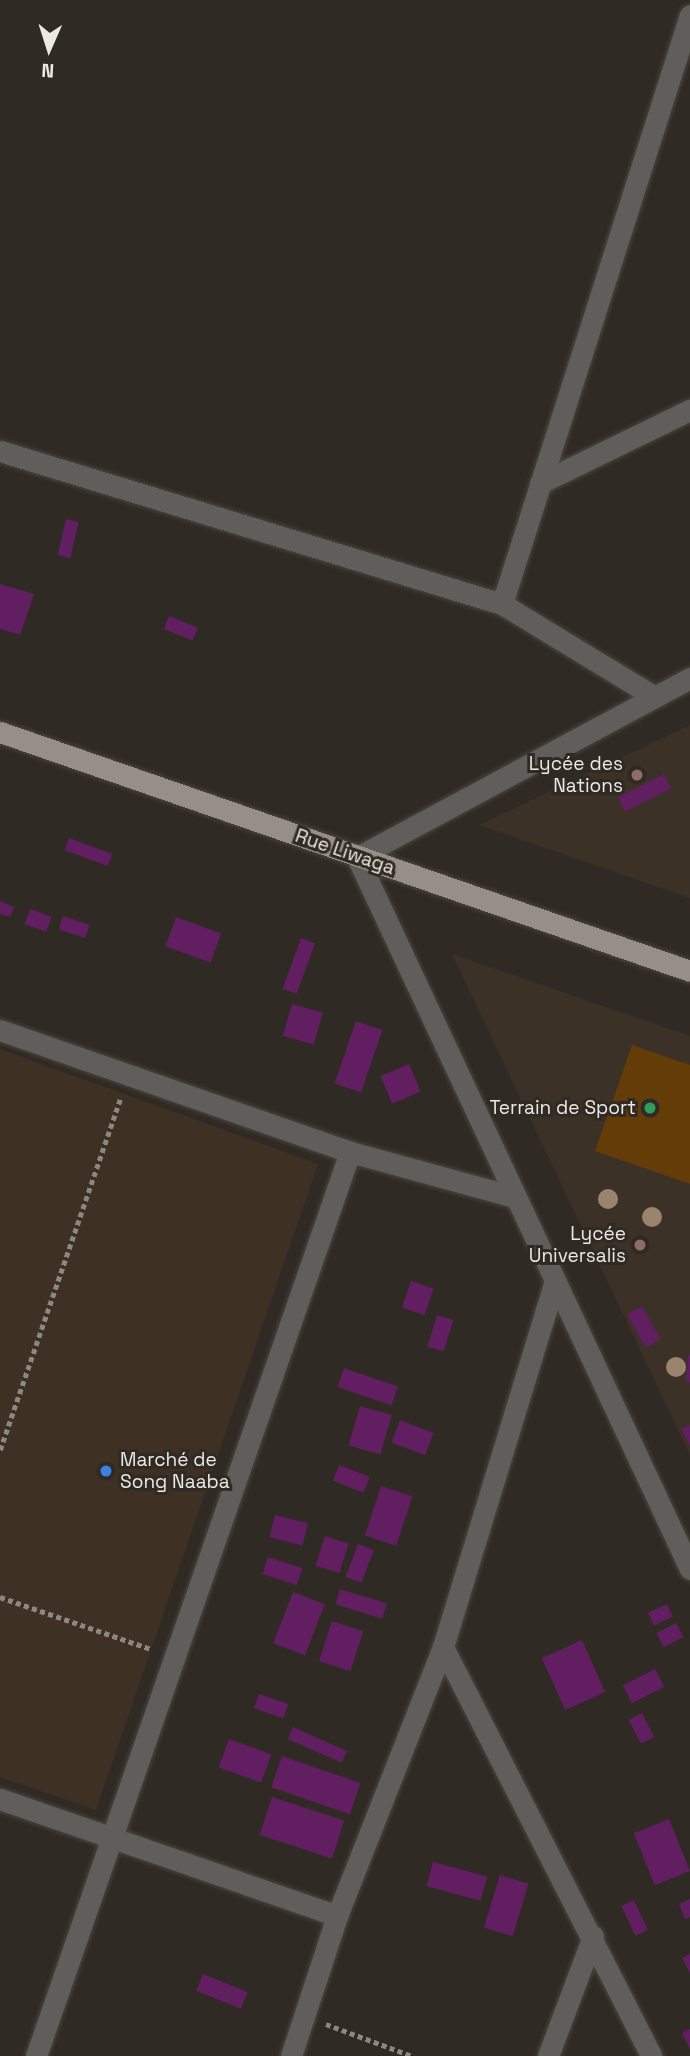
<!DOCTYPE html>
<meta charset="utf-8">
<style>
body{margin:0}
#map{position:relative;width:690px;height:2056px;overflow:hidden;background:#302a24;font-family:"Space Grotesk",sans-serif}
div>[style]{position:absolute}
[style*='--x']{left:calc(var(--x)*1px);top:calc(var(--y)*1px);width:calc(var(--w)*1px);rotate:calc(var(--a)*1deg)}
.commercial>*{inset:0;background:#3e3023}
.built>*{inset:0;background:#3c3126}
.green>*{inset:0;background:#643c07}
.building>*{inset:0;background:#611e61;transform-origin:0 0}
.path>*{height:4.5px;margin-top:-2.25px;transform-origin:0;background:repeating-linear-gradient(90deg,#8c8782 0 5px,transparent 0 8.5px)}
.roads{filter:drop-shadow(0 0 2px #4a453f) drop-shadow(0 0 2px #4a453f)}
.minor>*{height:21px;margin:-10.5px;padding:0 10.5px;transform-origin:10.5px;border-radius:10.5px;background:#615d5a}
.major>*{height:21px;margin:-10.5px;padding:0 10.5px;transform-origin:10.5px;border-radius:10.5px;background:#968e88}
.trees>*{width:20px;height:20px;margin:-10px;border-radius:50%;background:#9b846d}
.dots>*{width:19px;height:19px;translate:-50% -50%;box-sizing:border-box;border:4px solid #302a24;border-radius:50%}
span{translate:-50% -50%;white-space:nowrap;text-align:center;line-height:1.15;-webkit-text-stroke:6px #302a24;paint-order:stroke}
.poi-label{font-size:19px;color:#ece8e3}
.right{translate:-100% -50%;text-align:right}
.left{translate:0 -50%;text-align:left}
.street-label{font-size:19px;color:#ece8e3}
.north{position:absolute;left:14px;top:14px;width:70px;height:70px;-webkit-text-stroke:5px #302a24;paint-order:stroke;rotate:183deg;font-size:19px;font-weight:700;line-height:28px;text-align:center;color:#ece8e3}
.north::after{content:'';display:block;margin:auto;width:24px;height:32px;background:#ece8e3;clip-path:polygon(50% 0,100% 100%,50% 72%,0 100%)}
</style>
<div id="map">
<div class="commercial">
<i style="clip-path:polygon(0 1049px,318px 1164px,96px 1810px,0 1777px)"></i>
</div>
<div class="built">
<i style="clip-path:polygon(690px 725px,690px 898px,479px 825px)"></i>
<i style="clip-path:polygon(452px 954px,690px 1036px,690px 1455px)"></i>
</div>
<div class="green">
<i style="clip-path:polygon(632px 1045px,690px 1065px,690px 1184px,595px 1151px)"></i>
</div>
<div class="building">
<i style="left:66px;top:519px;width:13px;height:37px;rotate:13deg"></i>
<i style="clip-path:polygon(0 584px,34px 594px,20px 635px,0 629px)"></i>
<i style="left:169px;top:616px;width:31px;height:14px;rotate:22deg"></i>
<i style="left:664px;top:774px;width:16px;height:52px;rotate:63deg"></i>
<i style="left:69px;top:838px;width:46px;height:13px;rotate:20deg"></i>
<i style="clip-path:polygon(0 901px,14px 907px,10px 917px,0 914px)"></i>
<i style="left:30px;top:909px;width:23px;height:16px;rotate:20deg"></i>
<i style="left:63px;top:916px;width:28px;height:14px;rotate:18deg"></i>
<i style="left:176px;top:917px;width:48px;height:31px;rotate:20deg"></i>
<i style="left:301px;top:938px;width:15px;height:54px;rotate:20deg"></i>
<i style="left:292px;top:1004px;width:32px;height:33px;rotate:16deg"></i>
<i style="left:356px;top:1021px;width:28px;height:66px;rotate:19deg"></i>
<i style="left:409px;top:1064px;width:30px;height:31px;rotate:67deg"></i>
<i style="left:411px;top:1281px;width:24px;height:28px;rotate:19deg"></i>
<i style="left:642px;top:1306px;width:38px;height:17px;rotate:61deg"></i>
<i style="left:437px;top:1315px;width:17px;height:33px;rotate:17deg"></i>
<i style="clip-path:polygon(688px 1355px,690px 1355px,690px 1383px,686px 1382px)"></i>
<i style="left:344px;top:1368px;width:57px;height:20px;rotate:19deg"></i>
<i style="left:360px;top:1406px;width:33px;height:41px;rotate:16deg"></i>
<i style="left:400px;top:1420px;width:36px;height:24px;rotate:21deg"></i>
<i style="clip-path:polygon(690px 1425px,690px 1446px,681px 1429px)"></i>
<i style="left:339px;top:1465px;width:33px;height:17px;rotate:21deg"></i>
<i style="left:381px;top:1486px;width:33px;height:52px;rotate:18deg"></i>
<i style="left:275px;top:1515px;width:34px;height:23px;rotate:14deg"></i>
<i style="left:325px;top:1536px;width:25px;height:31px;rotate:18deg"></i>
<i style="left:358px;top:1544px;width:17px;height:35px;rotate:21deg"></i>
<i style="left:268px;top:1557px;width:36px;height:18px;rotate:18deg"></i>
<i style="left:340px;top:1589px;width:49px;height:16px;rotate:17deg"></i>
<i style="left:293px;top:1592px;width:34px;height:55px;rotate:21deg"></i>
<i style="left:667px;top:1604px;width:14px;height:21px;rotate:65deg"></i>
<i style="left:332px;top:1621px;width:33px;height:42px;rotate:18deg"></i>
<i style="left:676px;top:1623px;width:16px;height:22px;rotate:63deg"></i>
<i style="left:582px;top:1640px;width:57px;height:44px;rotate:66deg"></i>
<i style="left:655px;top:1669px;width:20px;height:36px;rotate:63deg"></i>
<i style="left:259px;top:1694px;width:31px;height:15px;rotate:19deg"></i>
<i style="left:642px;top:1713px;width:27px;height:15px;rotate:63deg"></i>
<i style="left:293px;top:1727px;width:59px;height:13px;rotate:24deg"></i>
<i style="left:229px;top:1739px;width:45px;height:30px;rotate:20deg"></i>
<i style="left:282px;top:1756px;width:83px;height:33px;rotate:19deg"></i>
<i style="left:272px;top:1797px;width:76px;height:40px;rotate:18deg"></i>
<i style="left:669px;top:1819px;width:56px;height:38px;rotate:68deg"></i>
<i style="left:433px;top:1862px;width:56px;height:25px;rotate:15deg"></i>
<i style="left:500px;top:1875px;width:30px;height:55px;rotate:17deg"></i>
<i style="clip-path:polygon(690px 1899px,690px 1917px,685px 1919px,679px 1904px)"></i>
<i style="left:634px;top:1900px;width:33px;height:14px;rotate:65deg"></i>
<i style="clip-path:polygon(690px 1954px,690px 1973px,682px 1958px)"></i>
<i style="left:203px;top:1974px;width:48px;height:18px;rotate:22deg"></i>
<i style="clip-path:polygon(690px 2029px,690px 2049px,682px 2033px)"></i>
</div>
<div class="path">
<i style="--x:0;--y:1450;--w:373;--a:-71.1"></i>
<i style="--x:0;--y:1597;--w:160;--a:19"></i>
<i style="--x:326;--y:2024;--w:92;--a:20.4"></i>
</div>
<div class="roads">
<div class="minor">
<i style="--x:0;--y:451;--w:525;--a:16.95"></i>
<i style="--x:502;--y:604;--w:179;--a:31.3"></i>
<i style="--x:540;--y:483;--w:167;--a:-26"></i>
<i style="--x:502;--y:604;--w:618;--a:-72.3"></i>
<i style="--x:690;--y:678;--w:378;--a:151.7"></i>
<i style="--x:357;--y:857;--w:786;--a:64.93"></i>
<i style="--x:0;--y:1030;--w:371;--a:19.2"></i>
<i style="--x:350;--y:1152;--w:170;--a:15.3"></i>
<i style="--x:443;--y:1647;--w:459;--a:63"></i>
<i style="--x:0;--y:1799;--w:357;--a:19.1"></i>
<i style="--x:36;--y:2056;--w:957;--a:-70.85"></i>
<i style="--x:291;--y:2056;--w:147;--a:-71.8"></i>
<i style="--x:337;--y:1916;--w:289;--a:-68.5"></i>
<i style="--x:443;--y:1647;--w:379;--a:-73"></i>
<i style="--x:548;--y:2056;--w:128;--a:-69.4"></i>
</div>
<div class="major">
<i style="--x:0;--y:732;--w:730;--a:19.1"></i>
</div>
</div>
<div class="trees">
<i style="left:608px;top:1199px"></i>
<i style="left:652px;top:1217px"></i>
<i style="left:676px;top:1367px"></i>
</div>
<div class="dots">
<i style="left:637px;top:775px;background:#8d6e63"></i>
<i style="left:650px;top:1108px;background:#2e9e5b"></i>
<i style="left:640px;top:1245px;background:#8d6e63"></i>
<i style="left:106px;top:1471px;background:#3f7fe0"></i>
</div>
<div class="poi-label">
<span class="right" style="left:623px;top:775px">Lycée des<br>Nations</span>
<span class="right" style="left:636px;top:1108px">Terrain de Sport</span>
<span class="right" style="left:626px;top:1245px">Lycée<br>Universalis</span>
<span class="left" style="left:120px;top:1471px">Marché de<br>Song Naaba</span>
</div>
<div class="street-label">
<span style="left:345px;top:852px;rotate:19deg">Rue Liwaga</span>
</div>
<div class="north">N</div>
</div>
